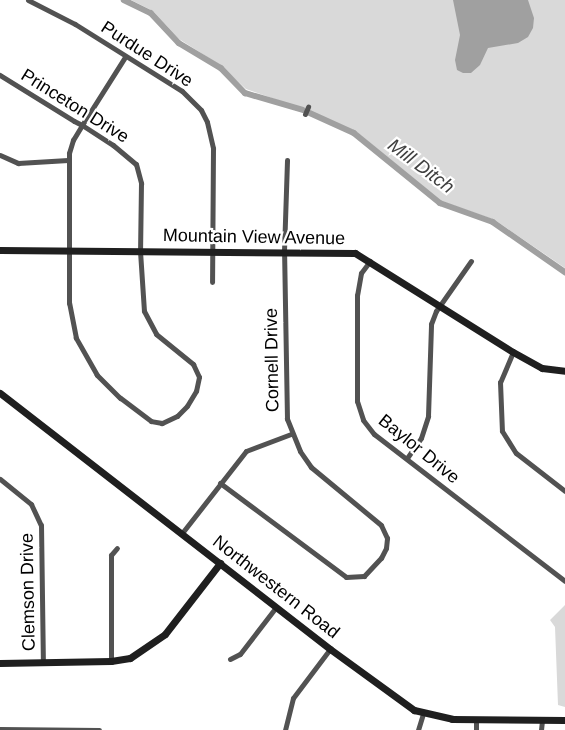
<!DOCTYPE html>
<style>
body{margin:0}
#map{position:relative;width:565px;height:730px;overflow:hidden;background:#fff;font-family:Arial,sans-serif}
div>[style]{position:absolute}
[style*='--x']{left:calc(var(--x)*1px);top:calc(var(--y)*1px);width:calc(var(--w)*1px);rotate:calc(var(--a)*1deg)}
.green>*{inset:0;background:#d9d9d9}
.water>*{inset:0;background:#a0a0a0}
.canal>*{height:5.5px;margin:-2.75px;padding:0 2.75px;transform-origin:2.75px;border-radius:2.75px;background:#a0a0a0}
.street>*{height:5px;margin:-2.5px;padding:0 2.5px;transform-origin:2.5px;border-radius:2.5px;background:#525252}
.secondary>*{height:7px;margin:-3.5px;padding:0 3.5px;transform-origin:3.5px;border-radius:3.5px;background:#1f1f1f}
span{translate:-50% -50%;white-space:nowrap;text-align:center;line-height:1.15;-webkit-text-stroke:4.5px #fff;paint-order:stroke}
.street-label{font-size:18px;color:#000}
.water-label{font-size:19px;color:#414141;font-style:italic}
</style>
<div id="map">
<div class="green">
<i style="clip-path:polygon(131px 0,565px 0,565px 268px,495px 220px,441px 201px,357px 132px,315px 113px,246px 89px,220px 65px,179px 39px,153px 11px)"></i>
<i style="clip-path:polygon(565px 605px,565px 707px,558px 705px,555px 627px,550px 620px)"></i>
</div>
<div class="water">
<i style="clip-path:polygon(453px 0,528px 0,534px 18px,533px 28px,528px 37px,518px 43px,488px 48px,480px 65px,471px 73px,463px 73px,457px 70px,455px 60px,460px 35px)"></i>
</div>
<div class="canal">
<i style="--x:124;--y:0;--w:30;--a:26"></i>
<i style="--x:151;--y:13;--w:41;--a:47"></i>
<i style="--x:179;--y:43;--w:49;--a:30.8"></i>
<i style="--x:221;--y:68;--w:35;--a:46"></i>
<i style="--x:245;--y:93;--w:60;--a:16.3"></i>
<i style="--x:310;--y:113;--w:48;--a:24.4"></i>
<i style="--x:354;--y:133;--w:111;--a:39.1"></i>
<i style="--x:440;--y:203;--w:56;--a:19.7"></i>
<i style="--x:493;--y:222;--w:88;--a:34.8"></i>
</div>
<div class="street">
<i style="--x:28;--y:0;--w:53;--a:27.1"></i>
<i style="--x:75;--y:24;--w:126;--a:32.1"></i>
<i style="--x:182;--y:91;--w:27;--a:45"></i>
<i style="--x:201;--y:110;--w:13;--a:63"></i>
<i style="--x:207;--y:122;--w:27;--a:77"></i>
<i style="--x:213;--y:148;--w:134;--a:90.4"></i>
<i style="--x:0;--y:75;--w:87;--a:31.9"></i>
<i style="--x:74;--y:121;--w:9;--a:27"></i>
<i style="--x:82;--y:125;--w:37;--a:33"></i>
<i style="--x:113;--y:145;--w:30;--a:40"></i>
<i style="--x:136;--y:164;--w:20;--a:75"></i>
<i style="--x:141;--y:183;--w:68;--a:90.8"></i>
<i style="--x:140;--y:251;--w:60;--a:86.2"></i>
<i style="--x:144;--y:311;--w:26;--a:62"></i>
<i style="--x:156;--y:334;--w:48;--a:39"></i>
<i style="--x:193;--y:364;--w:14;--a:65"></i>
<i style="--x:199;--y:377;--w:14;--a:102"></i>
<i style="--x:196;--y:391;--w:17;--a:121"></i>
<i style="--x:187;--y:406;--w:14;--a:135"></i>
<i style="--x:177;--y:416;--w:17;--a:155"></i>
<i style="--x:162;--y:423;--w:11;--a:-170"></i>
<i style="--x:151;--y:421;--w:39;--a:-143"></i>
<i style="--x:120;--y:398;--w:33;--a:-135"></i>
<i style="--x:97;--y:375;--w:43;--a:-119.6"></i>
<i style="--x:76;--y:338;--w:36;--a:-101"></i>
<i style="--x:69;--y:303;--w:150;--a:-90"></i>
<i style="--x:69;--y:153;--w:14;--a:-73"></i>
<i style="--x:73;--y:140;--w:17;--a:-59"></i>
<i style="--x:82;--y:125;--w:80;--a:-57.7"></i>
<i style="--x:305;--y:114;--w:8;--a:-67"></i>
<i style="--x:0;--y:155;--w:20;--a:24"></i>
<i style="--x:18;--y:163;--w:50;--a:-3.4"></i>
<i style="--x:370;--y:261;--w:15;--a:127"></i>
<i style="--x:361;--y:273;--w:22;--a:100"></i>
<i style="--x:357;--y:295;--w:106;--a:90"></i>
<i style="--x:357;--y:401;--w:20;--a:72"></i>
<i style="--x:363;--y:420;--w:18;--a:52"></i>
<i style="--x:374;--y:434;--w:241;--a:37.6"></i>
<i style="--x:513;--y:352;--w:33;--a:113"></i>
<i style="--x:500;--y:382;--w:49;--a:87.7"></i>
<i style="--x:502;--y:431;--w:26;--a:58"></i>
<i style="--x:516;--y:453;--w:62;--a:37.8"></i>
<i style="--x:407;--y:458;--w:24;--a:-55"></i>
<i style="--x:421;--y:438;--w:23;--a:-72"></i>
<i style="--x:428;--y:416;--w:92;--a:-88.1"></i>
<i style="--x:431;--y:324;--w:14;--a:-69"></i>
<i style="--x:436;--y:311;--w:61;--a:-55"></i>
<i style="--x:0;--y:479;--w:40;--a:39"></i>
<i style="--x:31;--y:504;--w:23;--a:65"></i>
<i style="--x:41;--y:525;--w:137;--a:89.2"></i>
<i style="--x:220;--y:483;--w:157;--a:36.7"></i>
<i style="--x:346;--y:577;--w:18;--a:-3"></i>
<i style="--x:364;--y:576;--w:25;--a:-47"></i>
<i style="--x:381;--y:558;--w:11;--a:-63"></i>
<i style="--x:386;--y:548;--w:10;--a:-84"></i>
<i style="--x:387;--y:538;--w:14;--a:-115"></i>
<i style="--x:381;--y:525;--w:91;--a:-140.4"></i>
<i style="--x:311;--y:467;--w:19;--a:-125"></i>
<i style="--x:300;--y:451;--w:35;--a:-112"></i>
<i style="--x:287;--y:419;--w:168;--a:-91"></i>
<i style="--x:284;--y:251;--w:91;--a:-88.1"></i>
<i style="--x:182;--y:533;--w:104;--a:-52"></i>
<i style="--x:246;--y:451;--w:48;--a:-20.7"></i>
<i style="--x:230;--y:659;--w:11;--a:-27"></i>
<i style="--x:240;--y:654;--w:59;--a:-52.5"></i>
<i style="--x:111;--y:661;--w:106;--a:-90"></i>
<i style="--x:111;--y:555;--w:9;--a:-49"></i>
<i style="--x:0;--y:729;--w:99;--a:0.6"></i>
<i style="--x:285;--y:730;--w:33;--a:-76"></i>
<i style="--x:293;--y:698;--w:61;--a:-52.9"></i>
<i style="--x:418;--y:730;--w:17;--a:-73"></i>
<i style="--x:476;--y:730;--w:10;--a:-90"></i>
<i style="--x:541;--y:730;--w:10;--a:-84"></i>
</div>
<div class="secondary">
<i style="--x:0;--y:250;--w:355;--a:0.5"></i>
<i style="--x:355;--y:253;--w:186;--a:32.1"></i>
<i style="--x:513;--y:352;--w:33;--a:29"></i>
<i style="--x:542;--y:368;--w:23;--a:7"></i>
<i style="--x:0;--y:393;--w:418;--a:37.8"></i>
<i style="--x:330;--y:649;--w:104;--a:36"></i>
<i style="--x:414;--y:710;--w:39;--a:13"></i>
<i style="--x:452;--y:719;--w:113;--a:0.5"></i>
<i style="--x:0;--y:663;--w:111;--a:-1"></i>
<i style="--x:111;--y:661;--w:19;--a:-9"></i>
<i style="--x:130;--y:658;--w:42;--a:-34.4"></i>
<i style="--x:165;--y:634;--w:90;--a:-52.2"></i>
</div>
<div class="street-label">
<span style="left:147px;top:54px;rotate:33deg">Purdue Drive</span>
<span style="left:75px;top:106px;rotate:32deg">Princeton Drive</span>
<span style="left:254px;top:237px;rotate:1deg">Mountain View Avenue</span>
<span style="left:272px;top:360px;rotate:-91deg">Cornell Drive</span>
<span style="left:419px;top:449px;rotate:39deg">Baylor Drive</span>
<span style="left:276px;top:587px;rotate:38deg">Northwestern Road</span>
<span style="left:28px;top:592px;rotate:-91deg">Clemson Drive</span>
</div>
<div class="water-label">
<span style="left:421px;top:166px;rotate:37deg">Mill Ditch</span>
</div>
</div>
